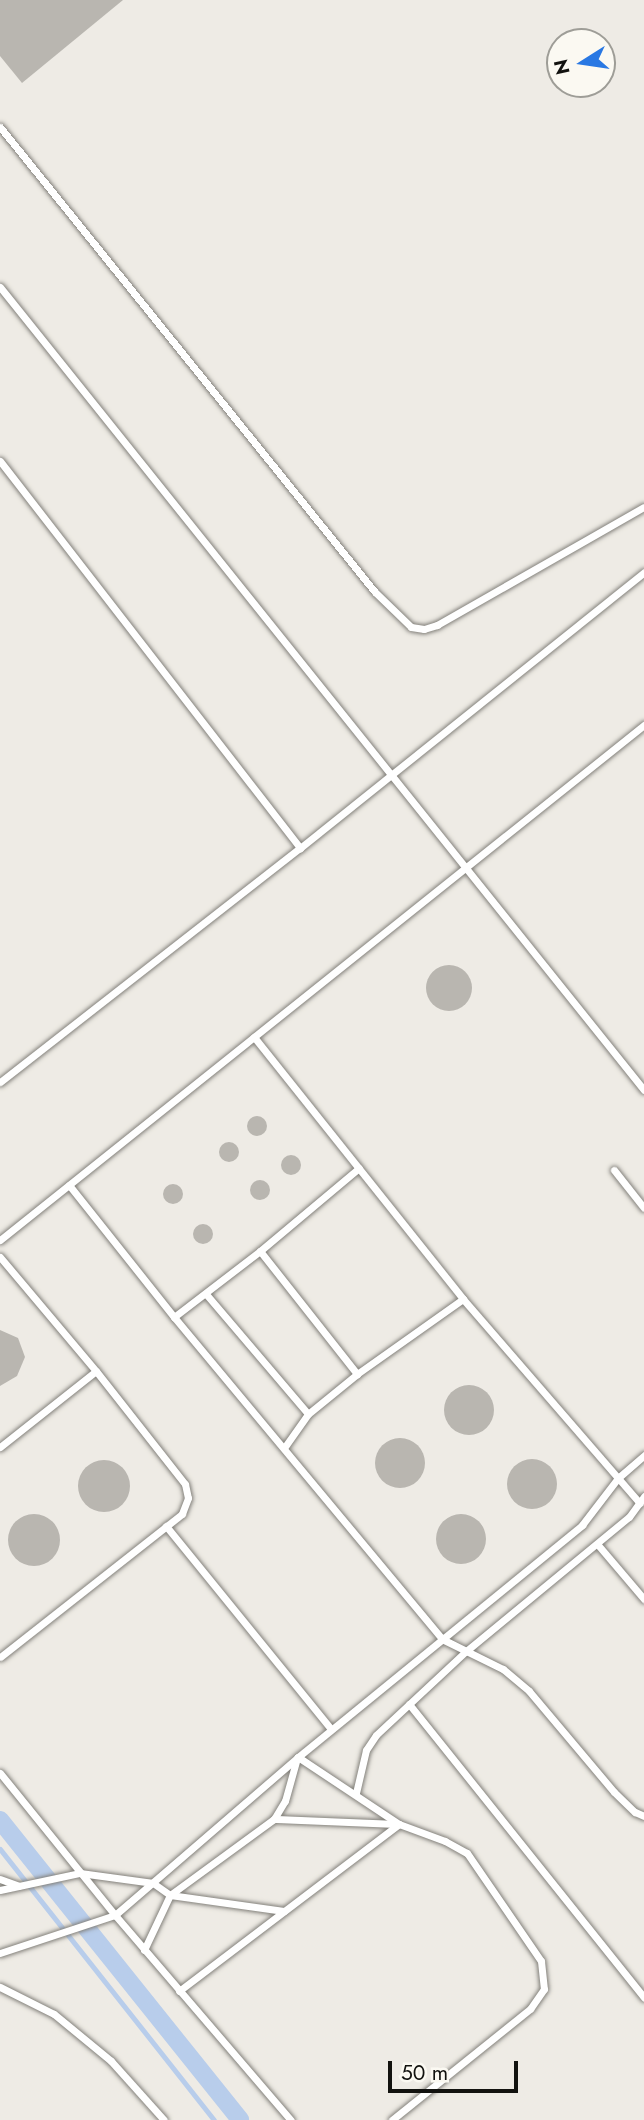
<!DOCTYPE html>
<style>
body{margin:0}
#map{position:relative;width:644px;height:2120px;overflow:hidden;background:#eeebe5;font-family:Jost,sans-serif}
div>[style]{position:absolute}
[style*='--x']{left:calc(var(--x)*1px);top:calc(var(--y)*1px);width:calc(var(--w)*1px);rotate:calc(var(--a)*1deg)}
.stream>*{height:5px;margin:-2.5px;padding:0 2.5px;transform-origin:2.5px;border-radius:2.5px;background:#b8cdeb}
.canal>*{height:18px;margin:-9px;padding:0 9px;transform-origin:9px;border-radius:9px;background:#b8cdeb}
.building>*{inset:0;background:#b9b6b0}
.round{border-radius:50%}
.roads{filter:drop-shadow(0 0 2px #83817b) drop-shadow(0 0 2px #83817b)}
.lane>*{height:7px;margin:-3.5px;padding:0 3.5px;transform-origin:3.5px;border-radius:3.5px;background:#fff}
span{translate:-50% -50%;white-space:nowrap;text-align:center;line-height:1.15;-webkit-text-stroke:5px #fbf9f2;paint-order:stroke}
.north{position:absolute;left:546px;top:28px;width:70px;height:70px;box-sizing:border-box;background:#fbf9f2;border:2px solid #9e9d97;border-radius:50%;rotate:258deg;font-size:19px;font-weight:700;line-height:28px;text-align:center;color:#12120f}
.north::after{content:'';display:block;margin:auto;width:24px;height:32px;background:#2978e3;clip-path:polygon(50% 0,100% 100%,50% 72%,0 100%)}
.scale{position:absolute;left:388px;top:2061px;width:130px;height:32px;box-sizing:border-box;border:4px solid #12120f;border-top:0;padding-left:9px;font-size:21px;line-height:24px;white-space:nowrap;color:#12120f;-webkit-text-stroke:5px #fbf9f2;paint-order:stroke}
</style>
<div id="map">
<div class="stream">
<i style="--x:0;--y:1849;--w:345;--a:51.7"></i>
</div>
<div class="canal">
<i style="--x:0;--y:1820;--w:384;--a:51.3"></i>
</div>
<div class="building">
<i style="clip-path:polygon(0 0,123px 0,22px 83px,0 56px)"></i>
<i class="round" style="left:426px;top:965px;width:46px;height:46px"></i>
<i class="round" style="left:247px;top:1116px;width:20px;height:20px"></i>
<i class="round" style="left:219px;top:1142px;width:20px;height:20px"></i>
<i class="round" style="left:281px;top:1155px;width:20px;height:20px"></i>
<i class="round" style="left:250px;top:1180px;width:20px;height:20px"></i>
<i class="round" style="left:163px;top:1184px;width:20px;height:20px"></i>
<i class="round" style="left:193px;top:1224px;width:20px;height:20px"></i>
<i style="clip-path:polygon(0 1330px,18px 1338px,25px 1357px,17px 1376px,0 1386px)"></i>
<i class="round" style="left:444px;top:1385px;width:50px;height:50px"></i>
<i class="round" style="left:375px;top:1438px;width:50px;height:50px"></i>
<i class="round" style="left:507px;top:1459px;width:50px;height:50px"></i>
<i class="round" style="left:78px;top:1460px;width:52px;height:52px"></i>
<i class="round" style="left:436px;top:1514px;width:50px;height:50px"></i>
<i class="round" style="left:8px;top:1514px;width:52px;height:52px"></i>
</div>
<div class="roads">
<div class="lane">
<i style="--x:0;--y:127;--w:597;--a:51.12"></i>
<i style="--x:375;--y:592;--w:50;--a:44.2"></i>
<i style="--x:411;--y:627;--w:13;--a:9"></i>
<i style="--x:424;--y:629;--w:14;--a:-17"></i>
<i style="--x:437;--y:625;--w:238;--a:-29.7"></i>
<i style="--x:0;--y:287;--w:1029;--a:51.27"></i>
<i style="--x:0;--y:461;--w:490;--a:52.2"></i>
<i style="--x:254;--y:1037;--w:335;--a:51.4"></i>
<i style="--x:463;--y:1299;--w:270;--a:49.1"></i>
<i style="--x:0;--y:1082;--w:380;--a:-38"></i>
<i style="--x:300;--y:848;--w:441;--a:-38.7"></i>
<i style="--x:614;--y:1170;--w:48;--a:51.7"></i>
<i style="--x:69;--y:1185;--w:169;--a:51.5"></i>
<i style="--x:174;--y:1317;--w:419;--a:50.2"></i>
<i style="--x:442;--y:1639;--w:68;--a:26.2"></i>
<i style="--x:503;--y:1669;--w:34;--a:40"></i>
<i style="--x:529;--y:1691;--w:132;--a:49.9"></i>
<i style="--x:614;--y:1792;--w:29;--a:44"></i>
<i style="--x:635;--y:1812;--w:10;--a:24"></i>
<i style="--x:0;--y:1240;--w:825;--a:-38.65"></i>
<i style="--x:260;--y:1251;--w:157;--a:51.7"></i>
<i style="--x:0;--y:1257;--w:149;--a:49.9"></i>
<i style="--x:96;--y:1371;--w:144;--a:51.8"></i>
<i style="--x:185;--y:1484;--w:14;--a:78"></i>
<i style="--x:188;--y:1498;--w:17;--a:111"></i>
<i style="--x:182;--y:1514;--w:231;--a:141.8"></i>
<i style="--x:206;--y:1294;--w:157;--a:49.6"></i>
<i style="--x:174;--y:1317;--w:108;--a:-37.5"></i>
<i style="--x:260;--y:1251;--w:129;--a:-40"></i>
<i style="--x:0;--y:1447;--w:122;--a:-38.4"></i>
<i style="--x:284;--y:1448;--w:42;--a:-54.8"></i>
<i style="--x:308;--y:1414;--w:63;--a:-39.2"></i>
<i style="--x:357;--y:1374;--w:130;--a:-35.3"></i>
<i style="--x:166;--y:1526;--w:262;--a:50.9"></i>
<i style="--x:598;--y:1545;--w:71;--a:49.6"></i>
<i style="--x:409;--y:1704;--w:376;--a:51.3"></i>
<i style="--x:298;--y:1757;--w:121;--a:33.6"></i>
<i style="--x:399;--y:1824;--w:49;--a:20.3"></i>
<i style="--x:445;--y:1841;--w:25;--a:29"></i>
<i style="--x:467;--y:1853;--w:131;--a:55.6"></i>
<i style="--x:541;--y:1961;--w:28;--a:84"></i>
<i style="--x:544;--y:1989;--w:24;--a:125"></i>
<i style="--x:530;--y:2009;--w:177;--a:141.2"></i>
<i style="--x:0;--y:1773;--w:183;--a:51"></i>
<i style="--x:115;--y:1915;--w:270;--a:49.4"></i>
<i style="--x:356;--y:1793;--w:44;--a:-76.9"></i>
<i style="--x:366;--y:1750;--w:18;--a:-56"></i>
<i style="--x:376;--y:1735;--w:122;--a:-43"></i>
<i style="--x:465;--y:1652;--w:212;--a:-39.5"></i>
<i style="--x:629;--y:1517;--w:26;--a:-54"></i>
<i style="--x:274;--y:1819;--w:21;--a:-59"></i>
<i style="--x:285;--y:1801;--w:45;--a:-74.4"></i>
<i style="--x:0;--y:1879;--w:20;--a:20"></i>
<i style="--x:0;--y:1890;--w:82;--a:-12"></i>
<i style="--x:80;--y:1873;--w:74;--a:7.8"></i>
<i style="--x:153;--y:1883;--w:21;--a:35"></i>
<i style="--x:170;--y:1895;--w:115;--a:8"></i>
<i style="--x:144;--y:1950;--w:61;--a:-64.7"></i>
<i style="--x:170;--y:1895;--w:129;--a:-36.2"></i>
<i style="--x:274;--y:1819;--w:125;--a:2.3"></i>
<i style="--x:0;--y:1953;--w:121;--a:-18.3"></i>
<i style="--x:115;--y:1915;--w:242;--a:-40.8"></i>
<i style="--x:298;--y:1757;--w:367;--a:-39.2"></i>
<i style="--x:582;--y:1525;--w:59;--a:-52.5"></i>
<i style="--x:618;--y:1478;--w:35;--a:-41"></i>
<i style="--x:0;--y:1987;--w:60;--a:26.6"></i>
<i style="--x:54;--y:2014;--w:74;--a:39.5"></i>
<i style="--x:111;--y:2061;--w:79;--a:48.1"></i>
<i style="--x:179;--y:1991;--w:276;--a:-37.2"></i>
</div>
</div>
<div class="north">N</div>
<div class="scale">50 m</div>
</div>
